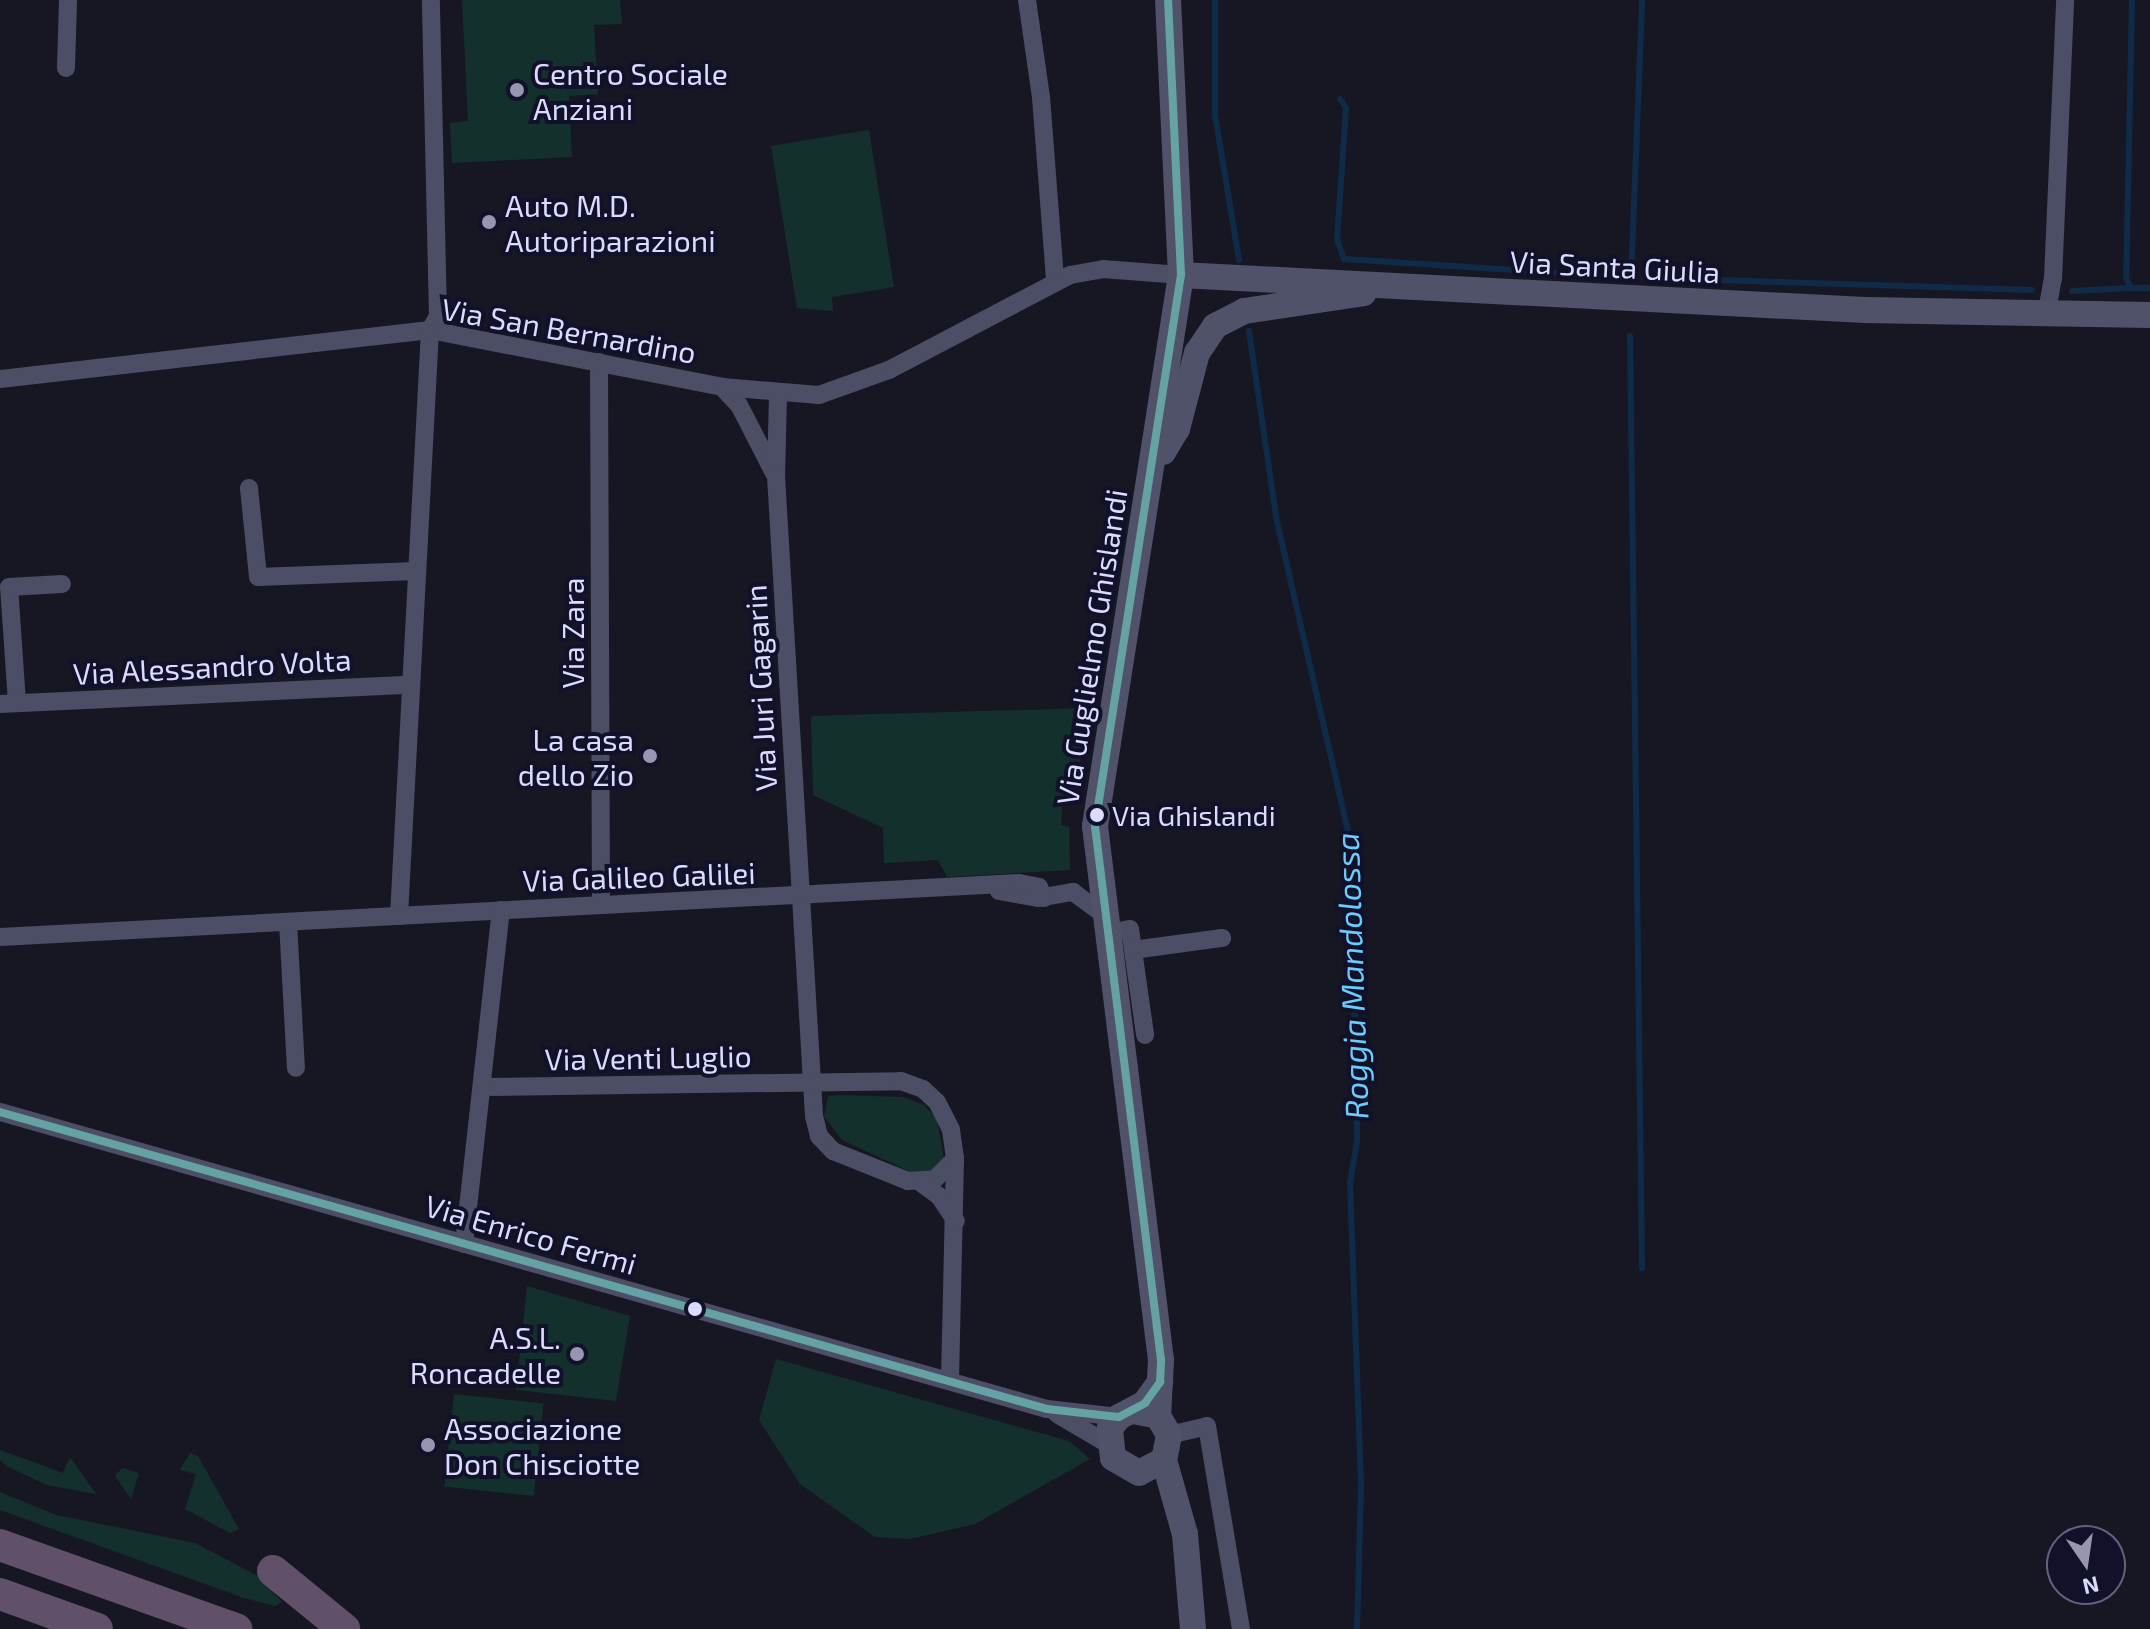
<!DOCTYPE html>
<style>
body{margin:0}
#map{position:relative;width:2150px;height:1629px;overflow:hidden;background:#171724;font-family:"Exo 2",sans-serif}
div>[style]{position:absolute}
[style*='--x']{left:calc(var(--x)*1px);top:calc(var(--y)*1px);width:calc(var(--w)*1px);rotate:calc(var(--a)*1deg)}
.green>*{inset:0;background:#14302d;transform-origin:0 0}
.stream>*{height:6px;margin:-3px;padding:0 3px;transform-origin:3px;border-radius:3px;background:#0f2b48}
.street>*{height:18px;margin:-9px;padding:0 9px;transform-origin:9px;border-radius:9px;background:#4c4e65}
.secondary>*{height:26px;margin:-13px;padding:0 13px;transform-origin:13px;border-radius:13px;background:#50526a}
.highway>*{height:32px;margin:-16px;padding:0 16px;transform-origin:16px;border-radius:16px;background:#605069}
.bus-1>*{height:8px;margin:-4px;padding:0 4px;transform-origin:4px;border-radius:4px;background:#65a2a3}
.dots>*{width:22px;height:22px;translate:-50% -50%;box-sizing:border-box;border:4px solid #12112a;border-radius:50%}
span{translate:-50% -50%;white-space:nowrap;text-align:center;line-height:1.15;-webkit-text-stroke:8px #12112a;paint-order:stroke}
.bus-label{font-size:28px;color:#dadbfe}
.left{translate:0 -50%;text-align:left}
.poi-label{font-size:30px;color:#dadbfe}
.right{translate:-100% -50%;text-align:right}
.street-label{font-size:30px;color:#dadbfe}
.water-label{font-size:32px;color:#6accfc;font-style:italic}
.north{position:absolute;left:2046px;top:1525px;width:80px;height:80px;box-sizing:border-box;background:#12112a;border:2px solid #62627f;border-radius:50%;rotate:167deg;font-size:22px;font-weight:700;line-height:32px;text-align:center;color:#dadbfe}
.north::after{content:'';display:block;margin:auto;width:28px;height:36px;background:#9696b2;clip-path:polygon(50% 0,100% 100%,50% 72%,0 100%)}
</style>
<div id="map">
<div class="green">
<i style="clip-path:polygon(462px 0,620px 0,622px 24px,594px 25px,598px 94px,569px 96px,572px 157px,452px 163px,450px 123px,468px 121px)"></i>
<i style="clip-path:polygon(869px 130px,894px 287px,832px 297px,833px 311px,797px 308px,771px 146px)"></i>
<i style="clip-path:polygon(1091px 708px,1071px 805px,1062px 805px,1061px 825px,1069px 827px,1070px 870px,947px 877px,938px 860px,884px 863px,883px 828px,813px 795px,811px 716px)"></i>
<i style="clip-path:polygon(840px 1095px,903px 1097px,924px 1105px,937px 1119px,944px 1159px,935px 1170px,911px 1172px,842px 1140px,824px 1116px,828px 1096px)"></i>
<i style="clip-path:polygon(527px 1286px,630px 1316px,616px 1401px,516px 1390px)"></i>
<i style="clip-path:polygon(776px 1359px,1069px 1441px,1090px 1459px,975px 1524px,910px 1539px,875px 1537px,800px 1484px,759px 1420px)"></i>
<i style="left:454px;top:1394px;width:90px;height:93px;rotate:6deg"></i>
<i style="clip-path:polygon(0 1450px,63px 1473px,70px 1457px,96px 1494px,47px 1485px,8px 1467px,0 1460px)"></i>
<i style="clip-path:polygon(190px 1453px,198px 1456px,239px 1529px,230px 1533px,185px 1509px,196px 1474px,180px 1470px)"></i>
<i style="clip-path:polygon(122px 1468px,139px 1473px,131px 1499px,115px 1476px)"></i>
<i style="clip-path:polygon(0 1492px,56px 1515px,195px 1543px,256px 1575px,282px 1602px,275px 1606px,244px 1598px,0 1510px)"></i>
</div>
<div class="stream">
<i style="--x:1215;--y:0;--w:115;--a:90"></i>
<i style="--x:1215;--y:115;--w:147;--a:80.6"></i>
<i style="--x:2132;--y:0;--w:278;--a:91.2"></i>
<i style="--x:2126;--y:278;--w:11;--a:63"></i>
<i style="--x:2131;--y:288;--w:19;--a:0"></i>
<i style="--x:1340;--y:99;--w:11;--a:56"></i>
<i style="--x:1346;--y:108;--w:131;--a:93.9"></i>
<i style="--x:1337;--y:239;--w:21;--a:71"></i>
<i style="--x:1344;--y:259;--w:291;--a:3.7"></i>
<i style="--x:1631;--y:278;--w:278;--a:-87.7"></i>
<i style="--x:1717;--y:280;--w:315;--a:1.8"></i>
<i style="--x:2072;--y:291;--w:59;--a:-2.9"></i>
<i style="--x:1249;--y:331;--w:188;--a:81.7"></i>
<i style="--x:1276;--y:517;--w:336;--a:77.1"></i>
<i style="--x:1351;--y:845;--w:296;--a:88.8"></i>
<i style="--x:1357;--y:1141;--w:43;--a:99.5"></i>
<i style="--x:1350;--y:1183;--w:305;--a:87.9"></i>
<i style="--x:1361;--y:1488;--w:141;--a:91.6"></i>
<i style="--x:1630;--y:336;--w:932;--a:89.26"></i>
</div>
<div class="street">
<i style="--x:1027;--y:0;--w:98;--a:81.8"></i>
<i style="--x:1041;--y:97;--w:185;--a:85.6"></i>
<i style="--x:66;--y:68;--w:68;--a:-88.3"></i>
<i style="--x:2046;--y:317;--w:39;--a:-80"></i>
<i style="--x:2053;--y:279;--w:279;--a:-87.5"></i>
<i style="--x:599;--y:362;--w:542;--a:89.79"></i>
<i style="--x:0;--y:379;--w:433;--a:-6.5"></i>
<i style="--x:430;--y:330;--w:298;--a:11"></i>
<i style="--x:722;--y:387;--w:97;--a:4.7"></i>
<i style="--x:819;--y:395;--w:74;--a:-19.7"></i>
<i style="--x:889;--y:370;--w:204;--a:-27.7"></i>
<i style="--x:1070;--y:275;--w:34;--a:-10"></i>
<i style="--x:1103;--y:269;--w:78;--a:4.4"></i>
<i style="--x:722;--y:387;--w:25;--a:47"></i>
<i style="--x:739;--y:405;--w:76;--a:62.8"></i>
<i style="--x:778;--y:395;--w:81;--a:91.4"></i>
<i style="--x:776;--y:476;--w:641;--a:86.6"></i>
<i style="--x:814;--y:1116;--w:21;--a:76"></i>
<i style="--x:819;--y:1136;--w:21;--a:47"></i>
<i style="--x:833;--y:1151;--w:81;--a:21.8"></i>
<i style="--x:908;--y:1181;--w:27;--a:-4"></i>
<i style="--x:935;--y:1179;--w:28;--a:-45"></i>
<i style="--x:249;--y:488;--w:89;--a:84.2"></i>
<i style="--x:258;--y:577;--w:158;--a:-2.2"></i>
<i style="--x:17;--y:703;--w:116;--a:-93.9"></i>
<i style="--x:9;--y:587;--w:53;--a:-3.2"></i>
<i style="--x:0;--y:704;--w:409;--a:-2.7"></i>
<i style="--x:999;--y:891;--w:40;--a:10"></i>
<i style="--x:1038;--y:898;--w:36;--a:-10"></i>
<i style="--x:1073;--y:892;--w:39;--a:36"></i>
<i style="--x:399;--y:916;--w:587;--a:-86.97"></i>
<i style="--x:430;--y:330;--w:16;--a:-60"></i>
<i style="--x:438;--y:316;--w:316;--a:-91.3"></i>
<i style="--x:288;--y:922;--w:146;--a:86.9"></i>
<i style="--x:1107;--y:933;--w:23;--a:-10"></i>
<i style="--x:1130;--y:929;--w:107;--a:81.9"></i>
<i style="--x:0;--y:937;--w:1020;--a:-3.03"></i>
<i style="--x:1019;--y:883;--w:20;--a:11"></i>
<i style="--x:1039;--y:887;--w:12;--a:66"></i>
<i style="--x:1133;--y:950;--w:90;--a:-7.7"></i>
<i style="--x:485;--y:1087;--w:416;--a:-0.8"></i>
<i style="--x:901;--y:1081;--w:23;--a:20"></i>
<i style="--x:923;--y:1089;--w:19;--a:43"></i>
<i style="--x:937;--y:1102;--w:31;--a:63"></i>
<i style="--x:951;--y:1130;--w:29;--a:82"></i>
<i style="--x:955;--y:1159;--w:222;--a:91.3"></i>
<i style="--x:0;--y:1112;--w:1088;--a:15.84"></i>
<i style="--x:1047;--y:1409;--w:72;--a:6.3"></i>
<i style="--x:921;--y:1183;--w:22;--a:36"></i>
<i style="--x:939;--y:1196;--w:30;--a:56"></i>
<i style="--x:464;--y:1244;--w:336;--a:-83.7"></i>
<i style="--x:1057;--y:1414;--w:59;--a:30.5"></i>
<i style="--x:1169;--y:1435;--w:39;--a:-13"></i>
<i style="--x:1207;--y:1426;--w:206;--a:80.5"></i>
</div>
<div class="secondary">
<i style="--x:1181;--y:275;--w:685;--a:2.93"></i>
<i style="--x:1865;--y:310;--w:285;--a:1"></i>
<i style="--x:1163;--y:452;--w:27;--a:-59"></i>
<i style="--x:1177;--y:429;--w:79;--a:-75.3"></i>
<i style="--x:1197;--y:353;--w:32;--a:-56"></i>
<i style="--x:1215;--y:326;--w:33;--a:-27"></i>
<i style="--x:1244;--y:311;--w:121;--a:-8.5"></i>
<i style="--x:1133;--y:1411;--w:25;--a:11"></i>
<i style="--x:1158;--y:1416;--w:22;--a:60"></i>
<i style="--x:1169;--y:1435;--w:25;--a:101"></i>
<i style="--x:1164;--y:1460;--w:28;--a:153"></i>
<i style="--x:1139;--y:1473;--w:30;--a:-150"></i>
<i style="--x:1113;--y:1458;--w:30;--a:-96"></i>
<i style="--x:1110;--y:1428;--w:14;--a:-51"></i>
<i style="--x:1119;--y:1417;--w:30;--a:-28"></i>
<i style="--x:1145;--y:1403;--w:26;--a:-54"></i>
<i style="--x:1158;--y:1416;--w:56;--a:-86.9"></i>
<i style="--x:1161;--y:1360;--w:538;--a:-97.05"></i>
<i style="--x:1095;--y:826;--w:558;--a:-81.13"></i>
<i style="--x:1181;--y:275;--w:275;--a:-92.7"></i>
<i style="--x:1164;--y:1460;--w:77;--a:74.2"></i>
<i style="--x:1185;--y:1534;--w:95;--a:85.2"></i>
</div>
<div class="highway">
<i style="--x:0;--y:1545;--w:251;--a:19.6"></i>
<i style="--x:273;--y:1571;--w:92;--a:39.2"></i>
<i style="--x:0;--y:1594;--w:103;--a:19.8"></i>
</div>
<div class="bus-1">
<i style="--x:0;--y:1112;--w:1088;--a:15.84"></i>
<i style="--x:1047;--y:1409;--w:72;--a:6.3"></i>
<i style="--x:1119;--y:1417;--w:30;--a:-28"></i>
<i style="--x:1145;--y:1403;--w:26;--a:-54"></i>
<i style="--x:1160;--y:1382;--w:22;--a:-87"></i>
<i style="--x:1161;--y:1360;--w:538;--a:-97.05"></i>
<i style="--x:1095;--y:826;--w:558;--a:-81.13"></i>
<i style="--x:1181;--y:275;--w:275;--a:-92.7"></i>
</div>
<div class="dots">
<i style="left:517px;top:90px;background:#9696b2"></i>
<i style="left:489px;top:222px;background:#9696b2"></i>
<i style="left:650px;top:756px;background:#9696b2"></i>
<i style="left:1097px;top:815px;background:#dadbfe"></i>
<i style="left:695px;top:1309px;background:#dadbfe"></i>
<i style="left:577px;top:1354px;background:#9696b2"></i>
<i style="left:428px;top:1445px;background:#9696b2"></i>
</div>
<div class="bus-label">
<span class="left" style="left:1112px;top:815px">Via Ghislandi</span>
</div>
<div class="poi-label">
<span class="left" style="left:533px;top:90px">Centro Sociale<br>Anziani</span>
<span class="left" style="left:505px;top:222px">Auto M.D.<br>Autoriparazioni</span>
<span class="right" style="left:634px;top:756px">La casa<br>dello Zio</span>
<span class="right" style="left:561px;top:1354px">A.S.L.<br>Roncadelle</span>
<span class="left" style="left:444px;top:1445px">Associazione<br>Don Chisciotte</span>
</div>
<div class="street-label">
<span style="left:1615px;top:266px;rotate:3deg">Via Santa Giulia</span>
<span style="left:569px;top:330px;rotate:10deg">Via San Bernardino</span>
<span style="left:572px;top:633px;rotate:-90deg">Via Zara</span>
<span style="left:1091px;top:647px;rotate:-81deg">Via Guglielmo Ghislandi</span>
<span style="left:212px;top:666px;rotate:-3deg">Via Alessandro Volta</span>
<span style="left:760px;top:688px;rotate:-93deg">Via Juri Gagarin</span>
<span style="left:639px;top:876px;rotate:-2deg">Via Galileo Galilei</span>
<span style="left:648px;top:1057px;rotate:-1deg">Via Venti Luglio</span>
<span style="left:531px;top:1234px;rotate:16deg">Via Enrico Fermi</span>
</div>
<div class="water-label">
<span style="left:1351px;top:976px;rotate:-92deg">Roggia Mandolossa</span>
</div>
<div class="north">N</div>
</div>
